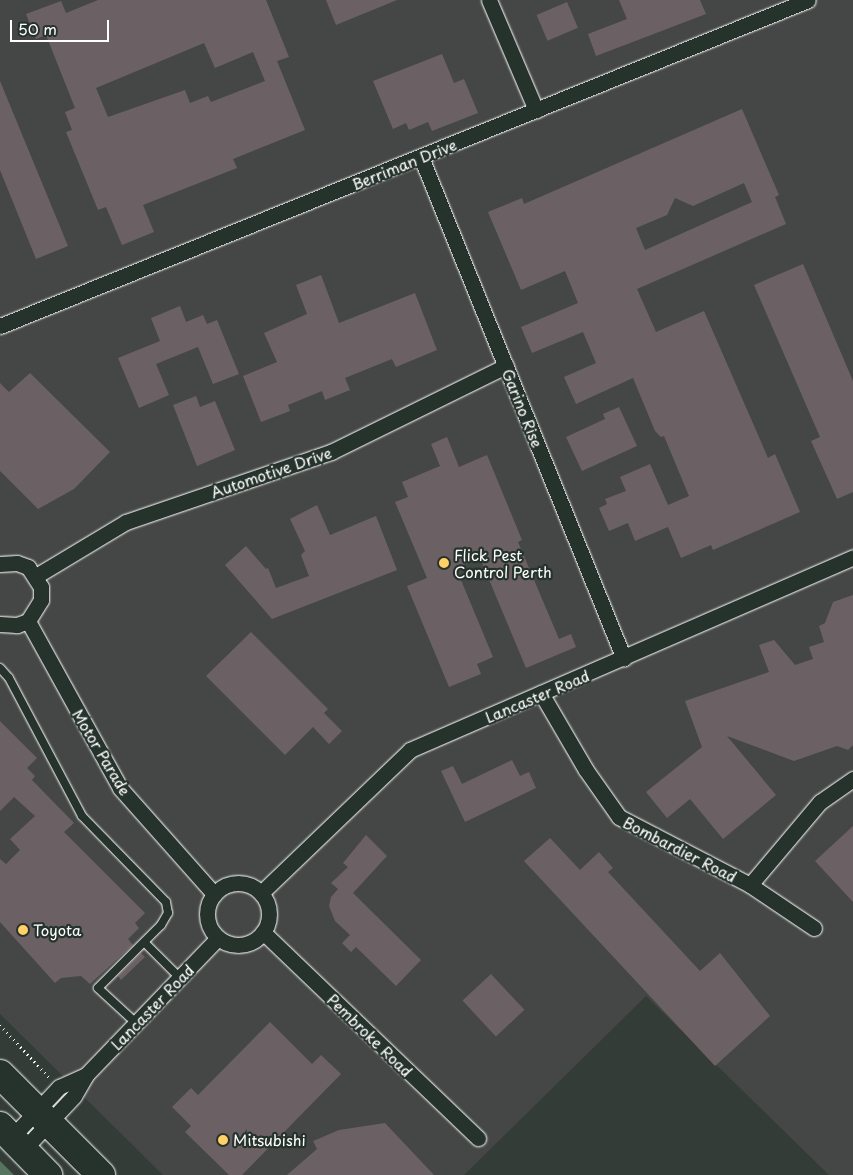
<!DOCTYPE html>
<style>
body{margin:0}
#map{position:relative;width:853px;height:1175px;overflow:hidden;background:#343c38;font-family:"Playpen Sans",sans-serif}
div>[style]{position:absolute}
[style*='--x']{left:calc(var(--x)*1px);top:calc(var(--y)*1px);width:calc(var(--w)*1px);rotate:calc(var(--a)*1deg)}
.built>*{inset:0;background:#444746}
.green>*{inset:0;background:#54755e}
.building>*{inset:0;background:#6b6165;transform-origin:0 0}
.path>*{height:2.5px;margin-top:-1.25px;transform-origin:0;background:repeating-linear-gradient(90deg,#fff 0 1px,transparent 0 5px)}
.roads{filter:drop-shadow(0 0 1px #fff) drop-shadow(0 0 1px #fff)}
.lane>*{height:8px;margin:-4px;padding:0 4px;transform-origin:4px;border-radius:4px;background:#26332d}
.street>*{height:15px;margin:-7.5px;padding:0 7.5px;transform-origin:7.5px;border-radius:7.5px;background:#26332d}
.street>.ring{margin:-7.5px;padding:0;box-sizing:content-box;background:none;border:15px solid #26332d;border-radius:50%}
.highway>*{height:28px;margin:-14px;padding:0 14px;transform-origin:14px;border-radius:14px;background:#26332d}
.dots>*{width:14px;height:14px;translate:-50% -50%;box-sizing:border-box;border:2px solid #26332d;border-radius:50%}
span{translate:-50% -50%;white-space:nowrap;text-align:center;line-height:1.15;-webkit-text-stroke:4.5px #26332d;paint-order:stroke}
.street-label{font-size:15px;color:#fff}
.poi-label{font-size:15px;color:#fff}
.left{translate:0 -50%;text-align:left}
.scale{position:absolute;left:10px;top:20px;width:99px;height:22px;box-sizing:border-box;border:2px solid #fff;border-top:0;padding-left:6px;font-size:15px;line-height:18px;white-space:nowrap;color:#fff;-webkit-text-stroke:4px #26332d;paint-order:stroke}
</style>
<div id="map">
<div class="built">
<i style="clip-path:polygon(0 0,853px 0,853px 1175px,829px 1175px,646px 996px,464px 1175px,163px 1175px,0 1014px)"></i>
</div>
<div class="green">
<i style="clip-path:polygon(0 1161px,14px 1175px,0 1175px)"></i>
</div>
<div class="building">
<i style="clip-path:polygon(evenodd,98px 0,266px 0,289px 57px,277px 61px,305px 130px,233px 159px,237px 168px,143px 205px,154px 232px,122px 245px,106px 207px,98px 210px,66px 132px,72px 130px,65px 112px,75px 108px,46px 35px,36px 39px,26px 14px,61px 1px,66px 13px,98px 0,204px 43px,215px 68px,253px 52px,265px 81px,211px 102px,208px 96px,190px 103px,185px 90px,108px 117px,96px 88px,204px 43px)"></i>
<i style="clip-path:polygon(326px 0,397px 0,336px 25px)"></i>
<i style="clip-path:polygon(619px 0,700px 0,706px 14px,596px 56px,588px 34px,627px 19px)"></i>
<i style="left:567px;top:2px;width:28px;height:33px;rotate:67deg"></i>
<i style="clip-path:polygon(442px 54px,454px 83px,464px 79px,478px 113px,432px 131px,428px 122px,409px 130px,406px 123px,393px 129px,373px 81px)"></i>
<i style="clip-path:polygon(0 81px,68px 246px,36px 259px,0 170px)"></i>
<i style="clip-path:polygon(evenodd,742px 109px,779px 195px,775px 197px,786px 224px,637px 289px,656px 332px,704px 311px,768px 458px,775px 454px,800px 512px,713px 550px,711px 545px,681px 558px,668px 527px,635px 541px,628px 523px,609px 531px,599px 508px,607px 504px,605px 499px,626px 491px,620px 477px,650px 464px,668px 505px,689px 496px,664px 436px,661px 437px,655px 431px,633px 378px,576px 404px,564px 377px,596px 363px,583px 332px,532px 353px,521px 327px,578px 303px,565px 271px,521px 290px,488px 212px,522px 198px,524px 204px,742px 109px,744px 183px,752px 202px,645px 250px,636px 228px,667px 215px,675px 198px,693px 206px,744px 183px)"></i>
<i style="clip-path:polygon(803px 264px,853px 381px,853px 492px,837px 499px,811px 441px,820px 437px,754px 285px)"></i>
<i style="clip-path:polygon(321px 275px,339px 323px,415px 293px,437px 350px,396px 367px,392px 359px,345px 378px,350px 390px,325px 400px,322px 391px,288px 405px,290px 411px,261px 422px,243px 376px,277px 362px,264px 333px,307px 314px,296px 285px)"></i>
<i style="clip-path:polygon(180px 306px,186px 322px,203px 315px,207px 324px,217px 320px,239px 374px,213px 384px,198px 347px,156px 364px,169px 395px,139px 408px,118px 358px,160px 341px,151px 318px)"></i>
<i style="clip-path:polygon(30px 373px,110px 452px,74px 489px,38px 509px,0 471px,0 383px,9px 392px)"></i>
<i style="clip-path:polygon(196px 396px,200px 407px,215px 401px,235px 450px,197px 466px,173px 405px)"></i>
<i style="clip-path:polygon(619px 407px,637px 446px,582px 471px,566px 437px,605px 419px,603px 414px)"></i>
<i style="clip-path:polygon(447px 437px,459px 467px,487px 455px,522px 540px,518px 542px,559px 639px,571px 634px,576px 647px,526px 668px,480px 558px,456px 568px,493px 657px,477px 664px,481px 674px,449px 687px,407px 586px,427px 578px,395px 502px,408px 497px,402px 482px,440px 466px,431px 444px)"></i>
<i style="clip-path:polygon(317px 505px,330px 535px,376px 516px,397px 570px,272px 619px,225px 565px,246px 546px,266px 569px,268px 568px,276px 588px,309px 576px,301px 555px,305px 551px,290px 519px)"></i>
<i style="clip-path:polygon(853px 595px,853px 745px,848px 750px,837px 746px,794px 761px,727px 736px,776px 795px,723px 839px,690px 799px,667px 818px,646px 792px,702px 747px,685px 701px,769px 672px,759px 645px,774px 640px,795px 665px,813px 659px,809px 647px,824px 642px,819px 626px,825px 623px,833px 602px)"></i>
<i style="clip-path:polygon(251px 632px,328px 709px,324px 713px,342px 731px,329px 744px,313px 727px,285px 755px,206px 676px)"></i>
<i style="clip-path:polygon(0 721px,37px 758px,27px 768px,35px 776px,32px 780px,74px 823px,64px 832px,145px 913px,135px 923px,139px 928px,128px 939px,133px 945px,90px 984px,81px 976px,61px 978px,55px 983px,0 922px,0 859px,6px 864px,20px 850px,10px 839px,35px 816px,14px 797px,0 811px)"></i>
<i style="clip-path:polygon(512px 760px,520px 776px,529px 772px,536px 788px,465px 822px,441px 771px,453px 766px,462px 784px)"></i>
<i style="clip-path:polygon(853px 826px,853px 902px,815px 861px)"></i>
<i style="clip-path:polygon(366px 835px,387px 856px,353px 893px,421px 960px,396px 986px,356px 947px,351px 952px,342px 943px,350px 935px,335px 921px,329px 906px,331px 897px,338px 889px,331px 883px,348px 867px,343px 863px)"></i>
<i style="clip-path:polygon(550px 838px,580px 870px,599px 852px,613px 868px,608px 872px,700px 971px,720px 953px,770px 1016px,715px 1066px,524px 861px)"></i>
<i style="clip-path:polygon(141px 953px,145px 957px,121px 980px,118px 976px)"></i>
<i style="left:491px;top:974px;width:49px;height:39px;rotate:47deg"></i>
<i style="clip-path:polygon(270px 1022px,312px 1064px,321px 1055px,341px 1074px,242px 1175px,229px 1175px,185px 1132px,191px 1126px,172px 1107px,191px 1088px,198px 1095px)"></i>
<i style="clip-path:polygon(385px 1123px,434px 1175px,287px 1175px,317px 1149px,313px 1141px,318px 1139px,339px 1130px)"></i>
</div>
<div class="path">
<i style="--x:0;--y:1025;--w:73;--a:46.7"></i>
</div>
<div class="roads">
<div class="lane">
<i style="--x:0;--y:668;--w:13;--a:48"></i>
<i style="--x:9;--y:678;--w:156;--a:62.1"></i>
<i style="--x:82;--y:816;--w:120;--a:45.7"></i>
<i style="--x:166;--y:902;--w:11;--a:80"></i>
<i style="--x:168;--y:913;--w:14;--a:120"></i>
<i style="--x:161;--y:925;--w:89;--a:135"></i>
<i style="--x:98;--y:988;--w:52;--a:42.6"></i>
<i style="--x:145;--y:943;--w:49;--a:45"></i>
</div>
<div class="street">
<i style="--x:489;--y:0;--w:120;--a:66.9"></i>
<i style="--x:421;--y:157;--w:541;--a:67.98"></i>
<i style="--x:0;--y:326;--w:871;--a:-21.97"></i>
<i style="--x:0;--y:564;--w:17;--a:-3"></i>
<i style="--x:17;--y:563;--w:12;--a:20"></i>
<i style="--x:28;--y:567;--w:24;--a:57"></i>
<i style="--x:41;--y:587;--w:13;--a:90"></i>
<i style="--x:41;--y:600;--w:25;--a:122"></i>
<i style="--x:28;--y:621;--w:12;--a:160"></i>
<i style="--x:17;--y:625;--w:17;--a:-177"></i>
<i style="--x:36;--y:576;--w:105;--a:-31"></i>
<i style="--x:126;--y:522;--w:217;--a:-18.9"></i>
<i style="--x:331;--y:452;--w:195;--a:-26.2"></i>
<i style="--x:28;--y:621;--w:191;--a:61.1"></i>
<i style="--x:120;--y:788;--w:142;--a:48.4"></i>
<i style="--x:541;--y:693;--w:89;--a:59.7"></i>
<i style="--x:586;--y:770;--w:57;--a:54.9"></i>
<i style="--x:619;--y:817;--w:148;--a:27.4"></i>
<i style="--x:750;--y:885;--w:77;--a:33.9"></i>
<i class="ring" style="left:207px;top:883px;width:47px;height:47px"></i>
<i style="--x:750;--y:885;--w:109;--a:-49.9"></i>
<i style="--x:820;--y:802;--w:40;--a:-34.9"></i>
<i style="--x:261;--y:893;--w:207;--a:-43.8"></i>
<i style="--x:410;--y:750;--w:483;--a:-23.5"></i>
<i style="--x:263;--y:932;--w:298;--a:43.8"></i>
<i style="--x:11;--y:1138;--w:70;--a:-46.7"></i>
<i style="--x:59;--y:1087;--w:30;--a:-24"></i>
<i style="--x:23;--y:1150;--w:74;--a:-46.6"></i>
<i style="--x:74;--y:1096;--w:24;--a:-60"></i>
<i style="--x:86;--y:1075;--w:190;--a:-46.1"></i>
</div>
<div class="highway">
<i style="--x:0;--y:1074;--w:143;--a:45"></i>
<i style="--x:0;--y:1126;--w:69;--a:45.6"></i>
</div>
</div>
<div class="dots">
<i style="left:444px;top:563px;background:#ffd166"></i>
<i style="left:23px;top:930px;background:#ffd166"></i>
<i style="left:223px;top:1140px;background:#ffd166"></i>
</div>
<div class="street-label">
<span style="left:404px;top:164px;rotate:-22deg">Berriman Drive</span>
<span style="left:523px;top:408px;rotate:68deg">Garino Rise</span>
<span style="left:271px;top:472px;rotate:-19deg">Automotive Drive</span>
<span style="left:537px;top:696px;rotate:-23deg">Lancaster Road</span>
<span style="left:102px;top:752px;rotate:59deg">Motor Parade</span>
<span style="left:680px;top:849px;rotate:27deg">Bombardier Road</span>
<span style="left:152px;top:1007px;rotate:-46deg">Lancaster Road</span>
<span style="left:370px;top:1035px;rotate:44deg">Pembroke Road</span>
</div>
<div class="poi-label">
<span class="left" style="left:454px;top:563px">Flick Pest<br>Control Perth</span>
<span class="left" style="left:33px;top:930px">Toyota</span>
<span class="left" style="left:233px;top:1140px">Mitsubishi</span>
</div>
<div class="scale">50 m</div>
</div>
